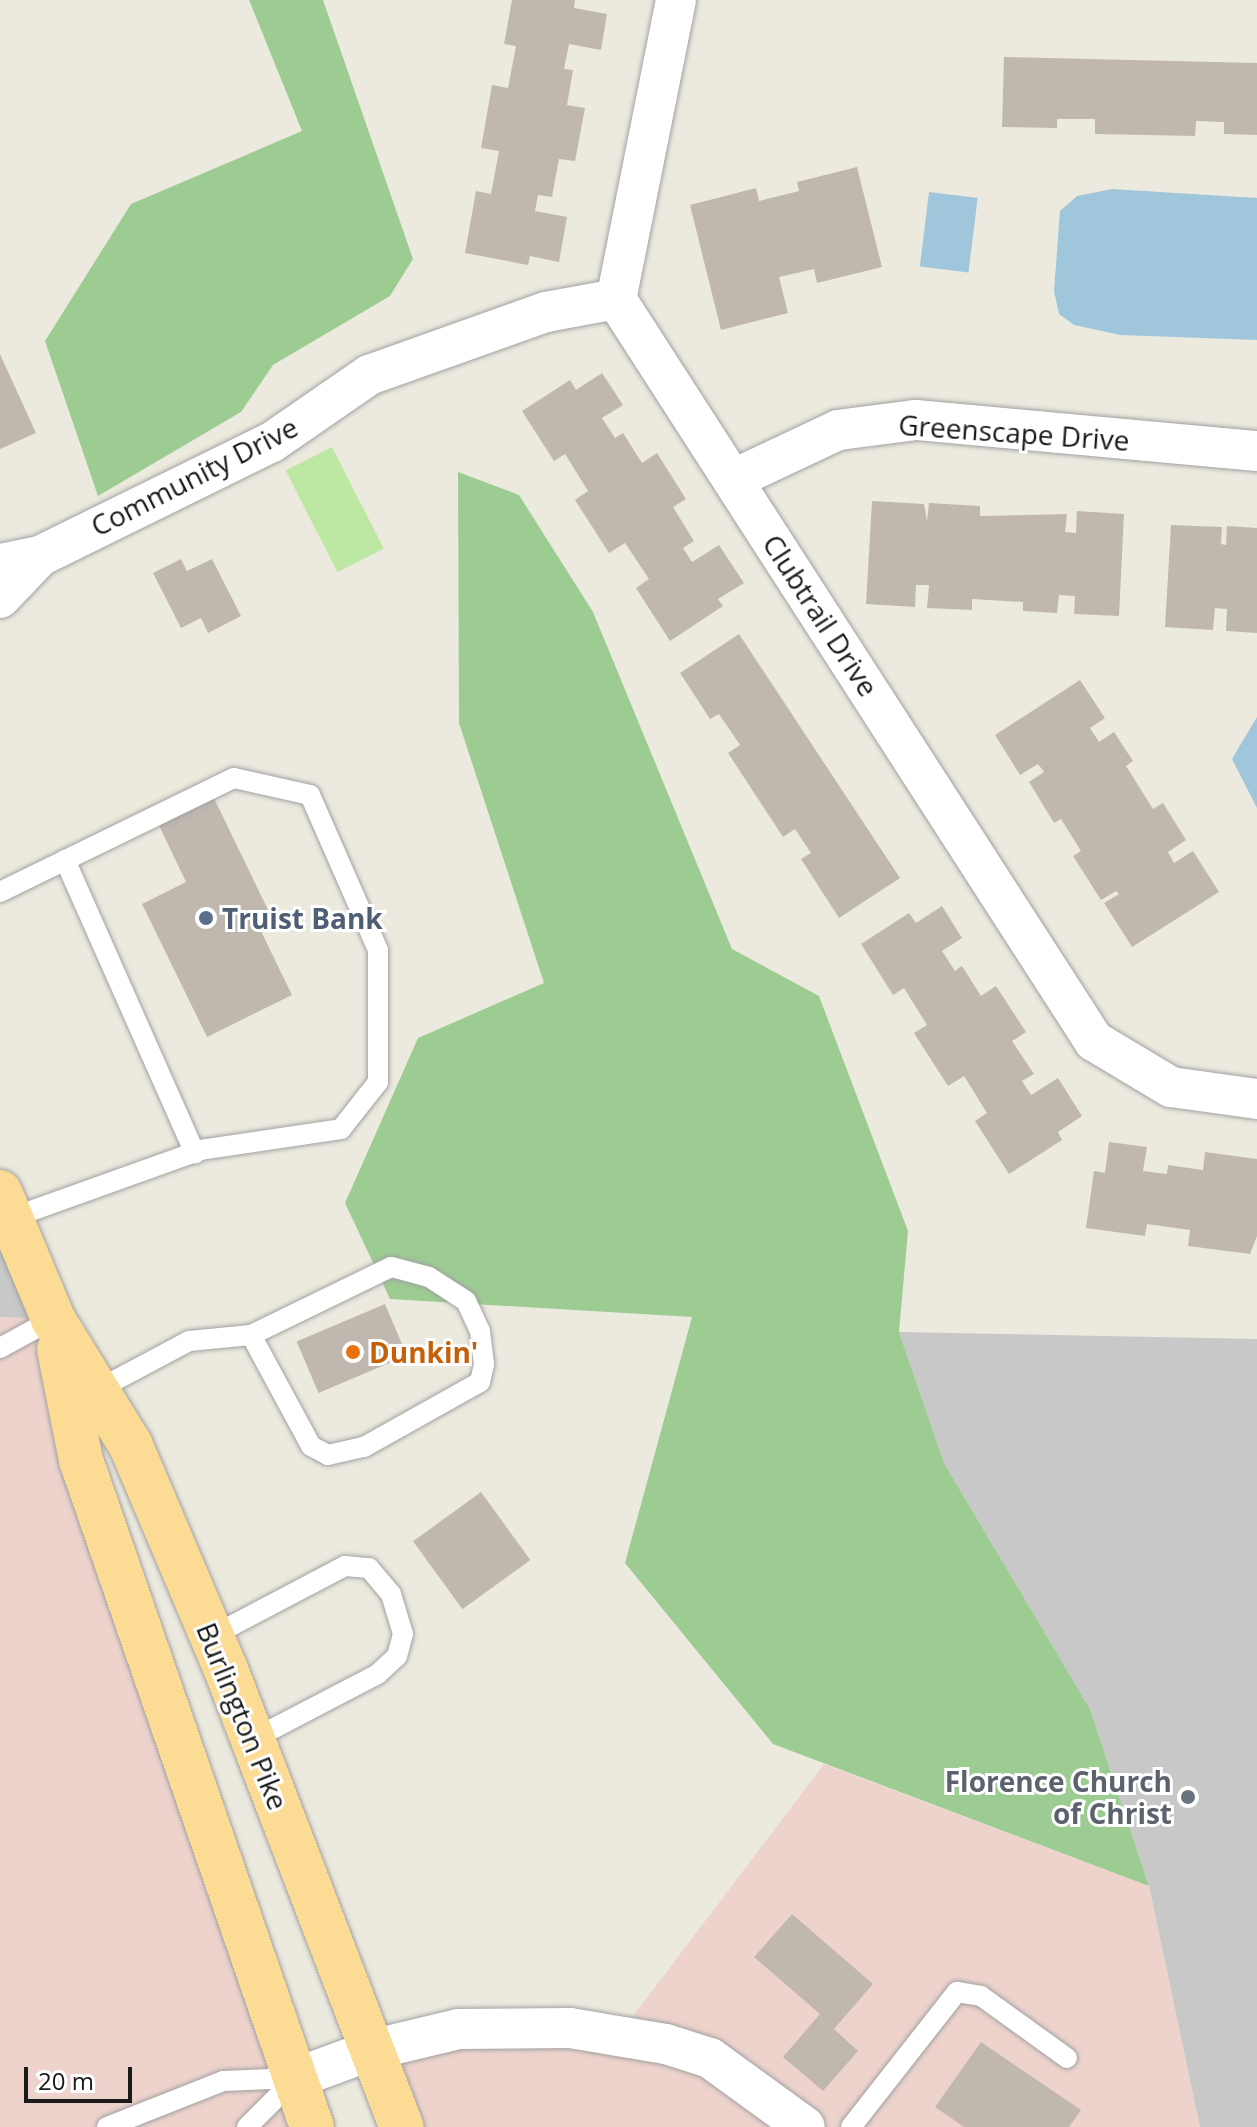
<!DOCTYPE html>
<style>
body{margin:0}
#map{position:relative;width:1257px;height:2127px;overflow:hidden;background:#eceadf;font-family:"Open Sans",sans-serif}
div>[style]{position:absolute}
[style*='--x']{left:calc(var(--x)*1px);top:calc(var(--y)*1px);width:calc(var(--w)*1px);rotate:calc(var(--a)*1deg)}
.commercial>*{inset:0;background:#eed3cd}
.religious>*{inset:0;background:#c8c8c8}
.grass>*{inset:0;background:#bde8a3;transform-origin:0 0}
.forest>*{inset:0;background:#9dcc93}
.water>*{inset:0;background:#9fc6db;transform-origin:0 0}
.building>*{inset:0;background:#c0b8af;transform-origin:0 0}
.roads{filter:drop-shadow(0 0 2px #a1a1a1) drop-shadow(0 0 2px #a1a1a1)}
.lane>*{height:20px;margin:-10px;padding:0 10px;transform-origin:10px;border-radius:10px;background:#fff}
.street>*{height:40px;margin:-20px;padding:0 20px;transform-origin:20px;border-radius:20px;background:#fff}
.primary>*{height:44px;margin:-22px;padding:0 22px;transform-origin:22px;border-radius:22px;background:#fcdc95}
.dots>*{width:22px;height:22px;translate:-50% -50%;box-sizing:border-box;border:4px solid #fff;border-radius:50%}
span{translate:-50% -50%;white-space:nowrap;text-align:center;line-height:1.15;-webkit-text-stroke:6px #fff;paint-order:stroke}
.street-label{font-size:28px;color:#1a1a1a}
.service-label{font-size:28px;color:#4e5e75;font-weight:700}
.left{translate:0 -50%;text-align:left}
.food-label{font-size:28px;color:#c56008;font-weight:700}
.worship-label{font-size:28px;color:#5b616d;font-weight:700}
.right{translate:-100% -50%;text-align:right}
.scale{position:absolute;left:24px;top:2067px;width:108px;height:36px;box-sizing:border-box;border:4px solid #1a1a1a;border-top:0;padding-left:10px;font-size:24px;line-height:28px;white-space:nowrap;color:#1a1a1a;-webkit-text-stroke:6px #fff;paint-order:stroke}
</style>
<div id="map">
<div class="commercial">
<i style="clip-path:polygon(0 1317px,53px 1319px,312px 2127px,0 2127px)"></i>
<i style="clip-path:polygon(824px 1764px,1149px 1886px,1200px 2127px,402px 2127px,375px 2049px,618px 2036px)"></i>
</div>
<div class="religious">
<i style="clip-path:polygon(0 1202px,53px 1319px,0 1317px)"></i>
<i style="clip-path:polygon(899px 1332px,1257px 1339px,1257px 2127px,1200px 2127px,1149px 1886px,1090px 1709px,944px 1463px)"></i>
</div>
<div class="grass">
<i style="left:332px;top:447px;width:114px;height:52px;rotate:63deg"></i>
</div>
<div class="forest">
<i style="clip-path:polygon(249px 0,323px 0,413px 259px,390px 296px,273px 365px,241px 412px,98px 496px,45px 341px,131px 204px,302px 131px)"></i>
<i style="clip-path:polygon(458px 472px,519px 495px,593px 612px,732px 949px,819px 996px,908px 1231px,899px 1332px,944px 1463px,1090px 1709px,1149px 1886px,773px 1744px,625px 1563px,692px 1317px,390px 1299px,345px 1203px,418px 1038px,544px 983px,459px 723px)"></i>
</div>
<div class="water">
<i style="clip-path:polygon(1112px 189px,1257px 198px,1257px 340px,1120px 335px,1074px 325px,1059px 314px,1054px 291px,1060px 211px,1077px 196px)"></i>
<i style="left:929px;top:192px;width:49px;height:75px;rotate:7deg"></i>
<i style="clip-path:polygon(1257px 717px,1257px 808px,1232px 759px)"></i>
</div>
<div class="building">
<i style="clip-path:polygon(512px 0,575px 0,574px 8px,607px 14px,601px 50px,569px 44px,564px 69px,573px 70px,567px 105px,585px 108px,575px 161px,559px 159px,552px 197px,538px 195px,535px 211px,567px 217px,559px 262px,530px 256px,528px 265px,465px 253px,476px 191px,491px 194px,499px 151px,481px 148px,492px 85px,508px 88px,516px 46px,504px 44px)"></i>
<i style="clip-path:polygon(1004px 57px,1257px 63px,1257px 135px,1224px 134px,1224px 122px,1196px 121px,1195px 136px,1095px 134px,1095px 119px,1057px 119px,1057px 128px,1002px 127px)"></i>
<i style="clip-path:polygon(857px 167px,882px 267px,817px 283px,814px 269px,779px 277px,788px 313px,721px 330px,690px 205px,756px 188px,759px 201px,799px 191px,797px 182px)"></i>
<i style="clip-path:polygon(0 354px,36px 433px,0 449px)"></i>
<i style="clip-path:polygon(602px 373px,623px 405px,602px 418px,615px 438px,623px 433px,642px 463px,657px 453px,686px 499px,673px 507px,694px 541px,683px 548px,692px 562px,719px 545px,744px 583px,718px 599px,723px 606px,670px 641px,636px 588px,649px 579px,625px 543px,609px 553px,575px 500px,588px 491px,565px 454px,554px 461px,522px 411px,570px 380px,576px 390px)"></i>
<i style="clip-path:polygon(872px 501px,924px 504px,927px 521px,929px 503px,980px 506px,980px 516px,1067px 514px,1065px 532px,1076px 533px,1077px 511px,1124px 514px,1119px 616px,1074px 614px,1075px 596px,1059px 595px,1057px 613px,1023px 611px,1023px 602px,972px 599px,972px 610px,927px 608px,929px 585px,916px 585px,915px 607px,866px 604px)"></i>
<i style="clip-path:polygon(1171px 525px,1222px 527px,1221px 544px,1226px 545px,1227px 526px,1257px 528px,1257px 633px,1226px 631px,1227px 609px,1215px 608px,1213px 630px,1165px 627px)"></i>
<i style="clip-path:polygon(181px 559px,187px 571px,212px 559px,241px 616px,208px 633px,201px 618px,181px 628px,153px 573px)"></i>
<i style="clip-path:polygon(739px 634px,900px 878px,839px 918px,801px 859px,811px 853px,795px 829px,783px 837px,728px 753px,740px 745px,719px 714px,710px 719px,680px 673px)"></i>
<i style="clip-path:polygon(1080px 680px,1105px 718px,1090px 728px,1099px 742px,1114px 732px,1133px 761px,1126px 766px,1153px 809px,1163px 803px,1186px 840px,1168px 852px,1174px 863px,1193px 851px,1219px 892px,1132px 947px,1104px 903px,1119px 894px,1116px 891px,1101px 900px,1073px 856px,1081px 851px,1061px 819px,1054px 823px,1029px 782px,1044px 772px,1038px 764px,1020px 775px,995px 735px)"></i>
<i style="clip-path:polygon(211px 792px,270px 914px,257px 923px,292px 995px,207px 1037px,142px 904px,186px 882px,156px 819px)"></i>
<i style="clip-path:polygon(942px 906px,962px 938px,942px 951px,955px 971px,962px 966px,981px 996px,996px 986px,1026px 1032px,1012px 1041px,1034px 1074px,1022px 1081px,1031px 1095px,1058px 1078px,1082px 1116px,1058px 1132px,1062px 1140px,1009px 1174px,975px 1121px,987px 1113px,964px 1076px,948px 1086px,914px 1033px,927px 1025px,904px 988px,893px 995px,861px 944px,909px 913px,916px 923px)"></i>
<i style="clip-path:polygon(1109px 1142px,1147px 1147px,1143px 1171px,1167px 1174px,1168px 1165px,1203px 1170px,1205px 1152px,1257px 1159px,1257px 1236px,1250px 1254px,1188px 1246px,1190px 1230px,1147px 1224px,1145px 1236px,1086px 1228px,1094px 1171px,1105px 1173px)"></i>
<i style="left:385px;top:1304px;width:56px;height:96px;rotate:67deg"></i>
<i style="left:481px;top:1492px;width:84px;height:84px;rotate:54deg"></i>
<i style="clip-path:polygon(792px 1914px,873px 1984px,834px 2029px,858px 2051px,823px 2091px,783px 2057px,820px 2014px,754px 1957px)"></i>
<i style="clip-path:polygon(981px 2042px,1081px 2110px,1069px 2127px,964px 2127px,935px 2107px)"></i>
</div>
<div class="roads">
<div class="lane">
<i style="--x:65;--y:860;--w:321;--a:66.1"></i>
<i style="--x:0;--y:892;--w:260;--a:-26"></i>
<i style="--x:234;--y:778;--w:78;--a:12.6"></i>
<i style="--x:310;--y:795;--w:169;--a:66.3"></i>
<i style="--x:378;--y:950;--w:132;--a:90"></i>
<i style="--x:378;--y:1082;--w:60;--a:128.2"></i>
<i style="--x:341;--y:1129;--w:142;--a:171.5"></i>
<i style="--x:201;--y:1150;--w:202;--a:160.3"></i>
<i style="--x:0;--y:1348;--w:60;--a:-28.7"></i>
<i style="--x:97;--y:1390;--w:104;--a:-28"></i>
<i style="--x:189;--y:1341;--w:62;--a:-5.5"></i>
<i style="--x:251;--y:1335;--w:126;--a:61.6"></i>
<i style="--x:311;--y:1446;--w:19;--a:28"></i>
<i style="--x:328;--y:1455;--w:37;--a:-13"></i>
<i style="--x:364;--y:1447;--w:133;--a:-29.3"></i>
<i style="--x:480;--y:1382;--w:18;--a:-77"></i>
<i style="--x:484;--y:1364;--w:33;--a:-97"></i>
<i style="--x:480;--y:1331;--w:33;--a:-115"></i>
<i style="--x:466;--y:1301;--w:44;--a:-147"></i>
<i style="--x:429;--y:1277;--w:39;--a:-165"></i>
<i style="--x:391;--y:1267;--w:156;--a:154.1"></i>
<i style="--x:212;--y:1636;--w:150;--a:-27.8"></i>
<i style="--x:345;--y:1566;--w:24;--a:5"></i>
<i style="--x:369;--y:1568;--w:34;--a:50"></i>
<i style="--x:391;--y:1594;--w:42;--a:73.3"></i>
<i style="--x:403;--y:1634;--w:23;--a:105"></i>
<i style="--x:397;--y:1656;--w:26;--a:137"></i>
<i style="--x:378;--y:1674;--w:141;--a:152.5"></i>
<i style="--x:107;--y:2127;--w:125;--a:-21.6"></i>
<i style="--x:223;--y:2081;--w:73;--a:-2.4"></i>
<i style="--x:247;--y:2127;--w:69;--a:-45"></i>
<i style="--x:851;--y:2127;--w:172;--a:-51.9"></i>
<i style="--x:957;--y:1992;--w:24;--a:9"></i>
<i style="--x:981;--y:1996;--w:106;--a:35.8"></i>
</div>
<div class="street">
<i style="--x:676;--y:0;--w:305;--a:101.3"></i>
<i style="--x:616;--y:299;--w:883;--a:57.21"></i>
<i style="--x:1094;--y:1041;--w:90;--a:30.9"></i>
<i style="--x:1171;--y:1087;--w:87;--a:7.9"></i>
<i style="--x:734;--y:479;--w:115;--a:-25.2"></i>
<i style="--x:838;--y:430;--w:79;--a:-7.3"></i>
<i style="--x:916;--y:420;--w:342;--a:5.2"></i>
<i style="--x:0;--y:564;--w:41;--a:-11.3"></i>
<i style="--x:40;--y:556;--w:258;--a:-26.2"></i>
<i style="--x:272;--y:442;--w:118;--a:-34.6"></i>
<i style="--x:369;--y:375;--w:188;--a:-19.6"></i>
<i style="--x:546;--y:312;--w:71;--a:-10.5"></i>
<i style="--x:0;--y:598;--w:58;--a:-46.4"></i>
<i style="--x:296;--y:2078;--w:84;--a:-20.2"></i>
<i style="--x:375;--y:2049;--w:86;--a:-13.4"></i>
<i style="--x:459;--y:2029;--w:111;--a:-0.5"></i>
<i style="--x:570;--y:2028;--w:97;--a:9.5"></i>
<i style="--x:666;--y:2044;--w:46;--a:17.7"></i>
<i style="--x:710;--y:2058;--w:117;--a:36"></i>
</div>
<div class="primary">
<i style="--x:0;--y:1192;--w:138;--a:67.3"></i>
<i style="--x:53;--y:1319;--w:149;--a:58.4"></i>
<i style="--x:131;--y:1446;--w:240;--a:67"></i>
<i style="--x:225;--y:1667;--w:493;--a:69"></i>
<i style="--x:59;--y:1349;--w:113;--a:78.8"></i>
<i style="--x:81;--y:1460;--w:706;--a:70.9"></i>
</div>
</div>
<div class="dots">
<i style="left:206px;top:918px;background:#5c6f8a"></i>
<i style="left:353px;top:1352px;background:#e8710a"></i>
<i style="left:1188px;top:1797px;background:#6b7280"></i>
</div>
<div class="street-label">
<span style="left:1014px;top:432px;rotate:4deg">Greenscape Drive</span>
<span style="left:194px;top:476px;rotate:-27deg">Community Drive</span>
<span style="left:821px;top:615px;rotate:57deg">Clubtrail Drive</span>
<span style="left:243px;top:1716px;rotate:68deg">Burlington Pike</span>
</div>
<div class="service-label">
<span class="left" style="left:222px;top:918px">Truist Bank</span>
</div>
<div class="food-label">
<span class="left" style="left:369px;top:1352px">Dunkin'</span>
</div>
<div class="worship-label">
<span class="right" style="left:1172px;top:1797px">Florence Church<br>of Christ</span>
</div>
<div class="scale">20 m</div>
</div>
